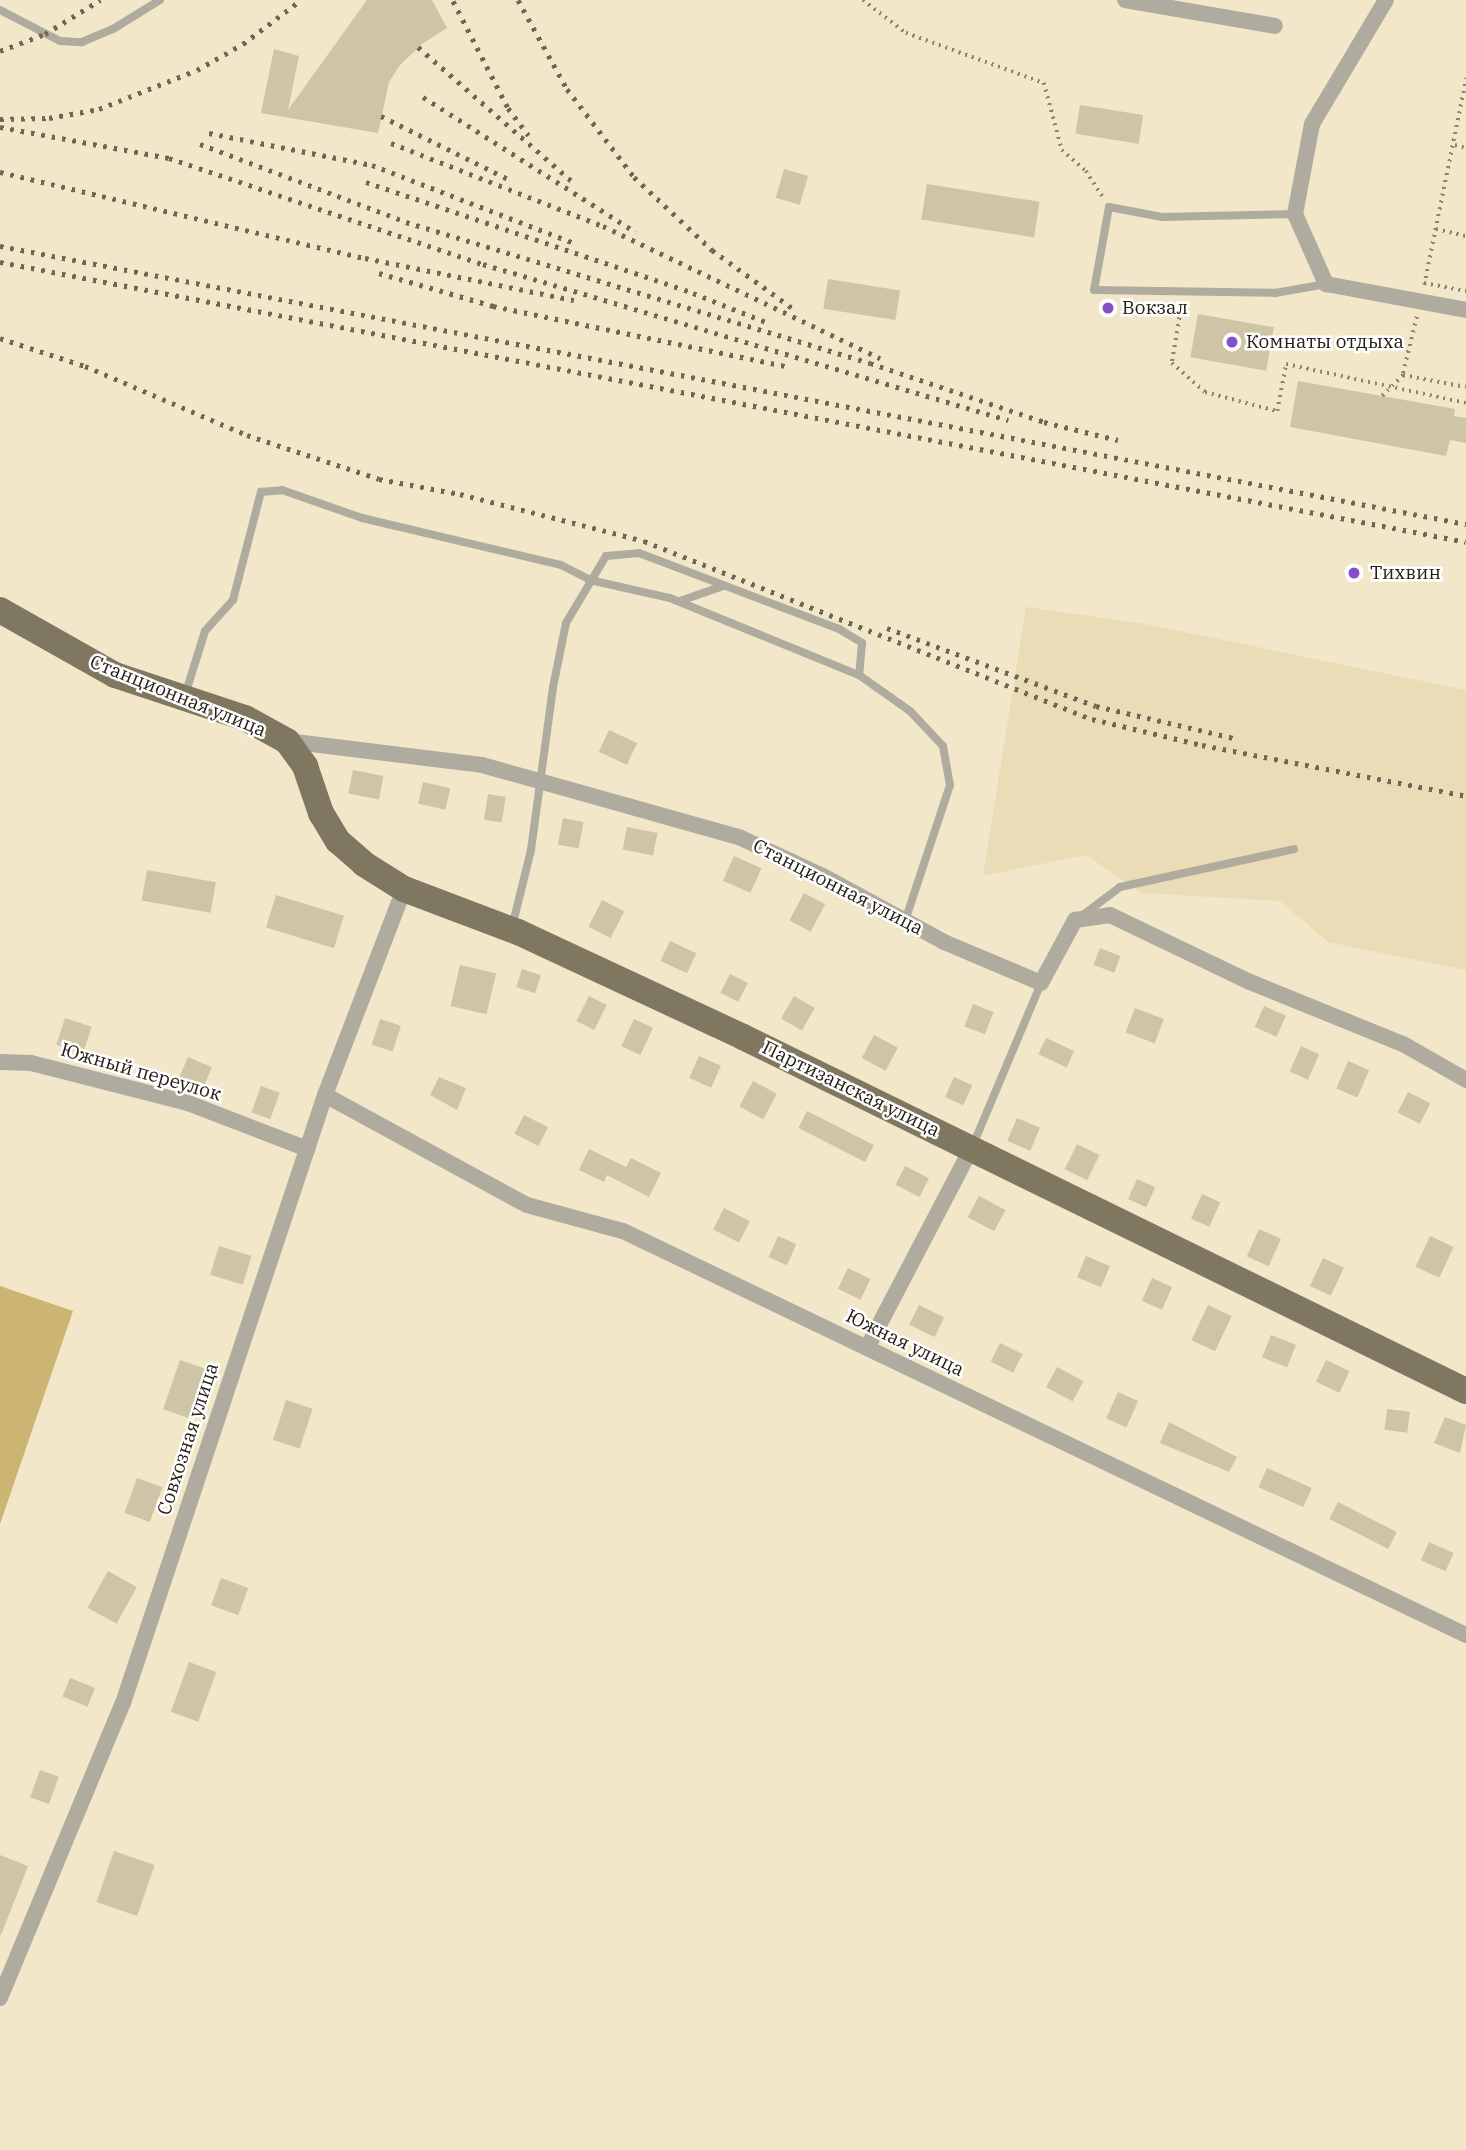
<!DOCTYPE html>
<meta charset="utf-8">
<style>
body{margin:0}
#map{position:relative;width:1466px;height:2150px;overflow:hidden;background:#f2e7c9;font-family:"IBM Plex Serif",serif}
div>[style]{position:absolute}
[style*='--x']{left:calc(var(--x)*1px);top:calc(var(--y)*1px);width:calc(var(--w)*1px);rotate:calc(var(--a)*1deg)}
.built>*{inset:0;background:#e9dcb6}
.green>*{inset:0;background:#ccb572}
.building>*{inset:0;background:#cec4a6;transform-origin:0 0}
.path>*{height:3.5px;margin-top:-1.75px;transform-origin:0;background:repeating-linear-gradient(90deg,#8c8470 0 2px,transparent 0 7px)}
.lane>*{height:8px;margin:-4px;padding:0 4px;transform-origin:4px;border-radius:4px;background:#afab9e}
.street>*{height:16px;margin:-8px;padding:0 8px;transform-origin:8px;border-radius:8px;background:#afab9e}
.primary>*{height:26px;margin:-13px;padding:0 13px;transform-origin:13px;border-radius:13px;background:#7f7760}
.rail>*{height:5px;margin-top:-2.5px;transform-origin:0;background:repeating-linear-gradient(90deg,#6d6755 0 3.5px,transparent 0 10.5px)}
.dots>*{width:19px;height:19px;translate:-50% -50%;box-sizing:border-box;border:4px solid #fff;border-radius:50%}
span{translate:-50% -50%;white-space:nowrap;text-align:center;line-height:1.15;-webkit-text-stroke:5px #fff;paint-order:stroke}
.poi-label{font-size:19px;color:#242015}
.left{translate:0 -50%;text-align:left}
.street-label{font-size:19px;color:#242015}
</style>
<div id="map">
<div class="built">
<i style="clip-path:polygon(1026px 607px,1145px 624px,1466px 690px,1466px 970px,1328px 942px,1280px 901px,1142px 893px,1086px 855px,983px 876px)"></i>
</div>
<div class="green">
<i style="clip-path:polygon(0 1286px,73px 1311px,0 1524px)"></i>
</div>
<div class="building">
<i style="clip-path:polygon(367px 0,432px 0,447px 28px,422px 44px,400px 65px,389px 82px,378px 133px,261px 113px,274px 49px,299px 56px,288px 110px)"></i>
<i style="left:1080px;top:105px;width:64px;height:29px;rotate:9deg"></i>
<i style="left:784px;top:169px;width:25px;height:30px;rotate:16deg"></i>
<i style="left:927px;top:184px;width:114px;height:36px;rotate:9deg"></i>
<i style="left:828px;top:279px;width:73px;height:30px;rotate:9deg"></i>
<i style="left:1198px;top:314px;width:77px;height:44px;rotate:10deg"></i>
<i style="clip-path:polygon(1298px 381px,1455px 409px,1454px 416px,1466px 418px,1466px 443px,1450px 440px,1446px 456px,1290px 427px)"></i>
<i style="left:609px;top:730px;width:31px;height:24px;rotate:25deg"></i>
<i style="left:353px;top:770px;width:31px;height:24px;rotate:11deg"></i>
<i style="left:423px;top:782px;width:28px;height:22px;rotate:13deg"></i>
<i style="left:488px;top:794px;width:18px;height:26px;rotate:9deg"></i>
<i style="left:563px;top:818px;width:21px;height:27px;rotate:11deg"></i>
<i style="left:627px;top:827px;width:31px;height:23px;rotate:11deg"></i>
<i style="left:734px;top:856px;width:30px;height:27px;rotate:24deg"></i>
<i style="left:147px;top:870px;width:70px;height:31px;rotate:10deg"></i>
<i style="left:804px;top:893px;width:24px;height:31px;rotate:28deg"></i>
<i style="left:276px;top:895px;width:71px;height:34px;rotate:17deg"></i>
<i style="left:602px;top:900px;width:25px;height:30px;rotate:27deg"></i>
<i style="left:670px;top:941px;width:29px;height:22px;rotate:25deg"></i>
<i style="left:1100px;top:948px;width:22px;height:18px;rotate:21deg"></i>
<i style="left:460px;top:965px;width:37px;height:42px;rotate:13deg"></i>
<i style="left:522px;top:969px;width:20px;height:19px;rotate:18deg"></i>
<i style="left:730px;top:974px;width:20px;height:21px;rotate:27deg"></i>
<i style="left:589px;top:996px;width:20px;height:28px;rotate:27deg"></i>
<i style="left:794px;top:996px;width:24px;height:26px;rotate:30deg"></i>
<i style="left:973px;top:1004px;width:22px;height:24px;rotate:21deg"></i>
<i style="left:1264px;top:1006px;width:24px;height:23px;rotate:24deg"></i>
<i style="left:1135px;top:1008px;width:31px;height:26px;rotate:21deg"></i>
<i style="left:65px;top:1018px;width:28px;height:28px;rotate:18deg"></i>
<i style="left:380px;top:1019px;width:22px;height:27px;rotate:18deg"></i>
<i style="left:634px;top:1019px;width:21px;height:30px;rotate:25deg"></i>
<i style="left:874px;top:1035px;width:27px;height:26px;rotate:28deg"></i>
<i style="left:1046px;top:1038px;width:31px;height:18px;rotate:25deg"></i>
<i style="left:1301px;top:1046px;width:20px;height:28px;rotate:24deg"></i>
<i style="left:699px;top:1056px;width:24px;height:24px;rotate:24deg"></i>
<i style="left:188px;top:1057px;width:26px;height:27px;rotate:23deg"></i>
<i style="left:1348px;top:1061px;width:23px;height:30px;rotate:23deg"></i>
<i style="clip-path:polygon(439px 1077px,466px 1088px,457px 1110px,430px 1095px)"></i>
<i style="left:954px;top:1077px;width:20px;height:22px;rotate:24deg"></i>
<i style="left:753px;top:1081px;width:27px;height:29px;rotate:28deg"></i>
<i style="left:261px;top:1086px;width:20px;height:28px;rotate:20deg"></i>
<i style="left:1408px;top:1092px;width:25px;height:23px;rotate:27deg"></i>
<i style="left:807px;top:1111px;width:75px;height:19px;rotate:27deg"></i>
<i style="left:524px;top:1115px;width:27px;height:21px;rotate:27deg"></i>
<i style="left:1017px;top:1118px;width:25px;height:25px;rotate:23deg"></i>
<i style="left:1077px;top:1144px;width:25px;height:28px;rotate:26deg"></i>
<i style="clip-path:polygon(589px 1149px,626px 1167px,631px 1158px,661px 1173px,649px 1197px,607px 1175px,604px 1182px,579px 1170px)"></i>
<i style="left:905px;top:1166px;width:27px;height:21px;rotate:27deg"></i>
<i style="left:1137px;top:1179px;width:20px;height:22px;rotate:24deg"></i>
<i style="left:1202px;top:1194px;width:20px;height:27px;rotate:24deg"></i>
<i style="left:979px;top:1196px;width:30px;height:24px;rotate:28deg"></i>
<i style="left:724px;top:1208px;width:29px;height:24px;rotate:27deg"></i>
<i style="left:1259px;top:1229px;width:24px;height:30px;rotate:24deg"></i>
<i style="left:778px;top:1236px;width:20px;height:23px;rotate:24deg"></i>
<i style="left:1430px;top:1236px;width:26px;height:34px;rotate:25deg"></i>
<i style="left:219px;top:1246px;width:34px;height:30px;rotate:17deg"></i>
<i style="left:1086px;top:1256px;width:26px;height:23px;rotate:23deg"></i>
<i style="left:1323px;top:1258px;width:23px;height:31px;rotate:25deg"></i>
<i style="left:848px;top:1268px;width:25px;height:23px;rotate:26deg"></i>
<i style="left:1152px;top:1278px;width:22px;height:25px;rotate:24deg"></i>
<i style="left:919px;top:1305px;width:28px;height:22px;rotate:26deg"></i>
<i style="left:1208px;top:1305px;width:26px;height:39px;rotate:25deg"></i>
<i style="left:1271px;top:1335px;width:27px;height:24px;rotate:22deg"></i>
<i style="left:1000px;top:1343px;width:25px;height:21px;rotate:26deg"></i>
<i style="left:180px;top:1360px;width:31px;height:52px;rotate:19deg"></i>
<i style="left:1326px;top:1360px;width:26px;height:24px;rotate:25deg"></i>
<i style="left:1057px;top:1367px;width:30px;height:23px;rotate:28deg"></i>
<i style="left:1118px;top:1392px;width:22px;height:29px;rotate:24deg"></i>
<i style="left:286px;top:1400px;width:28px;height:42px;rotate:18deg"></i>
<i style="left:1387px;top:1409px;width:23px;height:21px;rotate:7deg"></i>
<i style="clip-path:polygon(1445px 1417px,1466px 1425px,1460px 1453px,1434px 1443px)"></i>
<i style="clip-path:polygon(1169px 1422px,1237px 1457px,1229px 1472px,1160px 1443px)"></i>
<i style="left:1267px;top:1468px;width:49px;height:21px;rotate:24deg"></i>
<i style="left:137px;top:1478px;width:27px;height:37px;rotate:20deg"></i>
<i style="left:1338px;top:1502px;width:66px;height:19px;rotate:27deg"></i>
<i style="left:1429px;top:1542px;width:27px;height:20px;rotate:24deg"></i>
<i style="left:108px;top:1571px;width:33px;height:42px;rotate:29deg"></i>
<i style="left:221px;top:1578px;width:29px;height:29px;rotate:20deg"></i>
<i style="left:189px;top:1662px;width:29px;height:53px;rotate:20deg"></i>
<i style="left:70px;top:1678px;width:27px;height:20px;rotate:22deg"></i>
<i style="left:40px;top:1770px;width:20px;height:29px;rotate:20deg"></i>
<i style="left:114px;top:1851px;width:43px;height:54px;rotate:19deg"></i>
<i style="clip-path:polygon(0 1855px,28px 1866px,1px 1935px,0 1935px)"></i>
</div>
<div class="path">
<i style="--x:863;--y:0;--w:54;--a:37.5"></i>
<i style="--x:906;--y:33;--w:147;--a:19.9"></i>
<i style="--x:1044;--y:83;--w:69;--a:75"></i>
<i style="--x:1062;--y:150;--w:32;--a:41"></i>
<i style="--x:1086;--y:171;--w:31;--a:57"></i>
<i style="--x:1455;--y:145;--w:11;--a:15"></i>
<i style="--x:1436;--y:229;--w:31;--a:13"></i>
<i style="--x:1424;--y:283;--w:43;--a:10.8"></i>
<i style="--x:1424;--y:285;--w:211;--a:-78.5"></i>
<i style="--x:1182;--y:304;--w:60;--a:99.6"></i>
<i style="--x:1172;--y:363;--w:44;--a:41.3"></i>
<i style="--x:1205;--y:392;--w:74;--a:14.8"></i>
<i style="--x:1277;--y:411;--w:48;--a:-79.2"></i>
<i style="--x:1286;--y:364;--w:184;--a:12.2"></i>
<i style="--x:1417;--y:317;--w:60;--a:103.6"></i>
<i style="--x:1403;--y:375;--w:64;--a:10.8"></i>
<i style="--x:1382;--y:396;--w:30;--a:-45"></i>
</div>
<div class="lane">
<i style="--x:0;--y:10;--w:68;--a:27.3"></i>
<i style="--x:60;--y:41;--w:22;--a:3"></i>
<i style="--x:82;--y:42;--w:34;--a:-23"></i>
<i style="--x:113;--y:29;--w:55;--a:-31.7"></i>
<i style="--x:1295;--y:214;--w:133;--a:178.7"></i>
<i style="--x:1162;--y:217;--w:54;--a:-169.3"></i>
<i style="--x:1109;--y:207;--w:84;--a:100.2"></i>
<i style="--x:1094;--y:290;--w:181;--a:0.9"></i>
<i style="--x:1275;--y:293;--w:52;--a:-10"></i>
<i style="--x:680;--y:601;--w:46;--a:-19.2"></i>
<i style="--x:185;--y:695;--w:67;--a:-72.6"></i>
<i style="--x:205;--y:631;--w:42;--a:-47.9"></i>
<i style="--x:233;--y:600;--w:112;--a:-75.5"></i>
<i style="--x:261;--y:492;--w:21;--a:-5"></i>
<i style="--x:282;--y:490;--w:85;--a:19.3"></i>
<i style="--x:362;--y:518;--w:204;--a:13.3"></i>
<i style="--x:561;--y:565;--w:33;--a:27"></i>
<i style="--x:590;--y:580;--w:82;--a:12.7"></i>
<i style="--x:670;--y:598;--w:204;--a:22.2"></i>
<i style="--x:1083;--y:915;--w:46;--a:-37.1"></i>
<i style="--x:1120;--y:887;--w:178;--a:-12.3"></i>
<i style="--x:512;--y:927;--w:79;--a:-76.1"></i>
<i style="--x:531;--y:850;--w:164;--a:-82.3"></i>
<i style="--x:553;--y:687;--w:65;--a:-78.5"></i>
<i style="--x:566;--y:623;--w:78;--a:-59.2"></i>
<i style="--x:606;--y:556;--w:33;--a:-5"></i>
<i style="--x:639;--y:553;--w:214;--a:20.8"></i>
<i style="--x:839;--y:629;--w:27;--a:31"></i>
<i style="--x:862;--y:643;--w:32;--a:95"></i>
<i style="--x:859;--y:675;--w:62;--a:35.2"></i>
<i style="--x:910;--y:711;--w:48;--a:46.7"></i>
<i style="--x:943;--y:746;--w:40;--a:80"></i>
<i style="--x:950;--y:785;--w:143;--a:108.3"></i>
<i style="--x:973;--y:1145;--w:176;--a:-67.2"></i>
</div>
<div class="street">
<i style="--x:1125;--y:0;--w:152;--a:9.8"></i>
<i style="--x:1386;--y:0;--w:144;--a:120.8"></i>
<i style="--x:1312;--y:124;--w:92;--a:100.7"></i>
<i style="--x:1295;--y:214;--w:77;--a:66.1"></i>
<i style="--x:1326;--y:284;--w:142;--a:10.5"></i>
<i style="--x:287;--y:741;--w:196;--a:7"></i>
<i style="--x:482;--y:765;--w:269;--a:15.7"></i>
<i style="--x:741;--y:838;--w:90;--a:24.9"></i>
<i style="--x:823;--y:876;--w:138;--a:28.6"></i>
<i style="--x:944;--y:942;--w:105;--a:22.9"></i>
<i style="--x:1041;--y:983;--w:72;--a:-61.6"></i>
<i style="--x:1075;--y:920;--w:35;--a:-8"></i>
<i style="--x:1110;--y:915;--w:155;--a:25.6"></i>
<i style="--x:1250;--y:982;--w:165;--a:22.1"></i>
<i style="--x:1403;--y:1044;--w:73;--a:29.7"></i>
<i style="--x:0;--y:1062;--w:31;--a:2"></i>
<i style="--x:31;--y:1063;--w:162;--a:14.3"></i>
<i style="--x:188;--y:1103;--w:128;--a:21.1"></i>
<i style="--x:325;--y:1095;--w:230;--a:28.6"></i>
<i style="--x:527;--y:1205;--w:99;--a:15.2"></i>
<i style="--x:623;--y:1231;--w:935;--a:25.61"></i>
<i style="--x:867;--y:1348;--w:227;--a:-62.4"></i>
<i style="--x:0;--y:1998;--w:320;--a:-67.4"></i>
<i style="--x:123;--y:1703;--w:641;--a:-71.62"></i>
<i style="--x:325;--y:1095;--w:221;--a:-69"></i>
</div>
<div class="primary">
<i style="--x:0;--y:610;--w:132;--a:29.5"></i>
<i style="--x:115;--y:675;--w:137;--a:18.3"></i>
<i style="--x:245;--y:718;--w:48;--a:28.7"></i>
<i style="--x:287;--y:741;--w:31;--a:54"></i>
<i style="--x:305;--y:766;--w:50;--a:71.2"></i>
<i style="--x:321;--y:813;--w:33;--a:59"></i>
<i style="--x:338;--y:841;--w:35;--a:41"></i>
<i style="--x:364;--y:864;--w:47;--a:32"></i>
<i style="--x:404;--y:889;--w:122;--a:20.7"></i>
<i style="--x:518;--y:932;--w:248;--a:25"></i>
<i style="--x:743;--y:1037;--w:805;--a:26.09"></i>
</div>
<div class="rail">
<i style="--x:518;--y:0;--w:102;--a:61.2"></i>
<i style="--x:567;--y:89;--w:111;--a:52.7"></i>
<i style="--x:634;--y:177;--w:107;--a:43.1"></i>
<i style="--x:712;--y:250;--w:102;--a:35.9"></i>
<i style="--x:453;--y:1;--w:120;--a:62.8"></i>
<i style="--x:508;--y:108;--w:34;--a:53"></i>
<i style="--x:418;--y:47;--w:206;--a:41.1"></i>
<i style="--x:0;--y:51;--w:48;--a:-20.7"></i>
<i style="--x:45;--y:34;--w:65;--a:-31.7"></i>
<i style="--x:423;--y:97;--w:252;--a:32.4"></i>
<i style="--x:381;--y:116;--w:146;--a:26.4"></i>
<i style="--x:0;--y:119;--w:49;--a:-1.2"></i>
<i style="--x:49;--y:118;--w:51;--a:-10.2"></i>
<i style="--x:99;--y:109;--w:105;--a:-21.7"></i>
<i style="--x:197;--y:70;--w:53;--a:-29.5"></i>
<i style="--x:243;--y:44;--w:73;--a:-37.2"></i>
<i style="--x:0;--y:127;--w:172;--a:10.4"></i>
<i style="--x:169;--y:158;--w:331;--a:18.7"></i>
<i style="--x:483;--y:264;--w:548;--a:16.55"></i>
<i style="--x:209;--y:133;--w:166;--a:11.1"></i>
<i style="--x:372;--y:165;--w:217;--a:21.1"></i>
<i style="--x:391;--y:143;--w:228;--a:21.4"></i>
<i style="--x:603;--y:226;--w:307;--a:25.5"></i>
<i style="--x:200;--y:144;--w:220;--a:20.7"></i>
<i style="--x:406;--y:222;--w:485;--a:16.9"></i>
<i style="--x:870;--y:363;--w:184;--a:18.7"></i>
<i style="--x:1044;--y:422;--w:76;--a:13.7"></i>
<i style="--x:0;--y:172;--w:375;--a:13.3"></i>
<i style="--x:365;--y:258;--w:213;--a:11.4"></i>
<i style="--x:366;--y:182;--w:345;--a:18.7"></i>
<i style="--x:693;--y:293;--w:79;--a:21.7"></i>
<i style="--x:0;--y:246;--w:1492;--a:10.74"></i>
<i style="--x:0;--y:262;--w:1492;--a:10.81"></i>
<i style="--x:379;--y:273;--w:119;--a:16.1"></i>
<i style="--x:493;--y:306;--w:304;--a:11.6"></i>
<i style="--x:0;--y:338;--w:89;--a:18.2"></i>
<i style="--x:85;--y:366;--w:176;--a:23.1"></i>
<i style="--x:247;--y:435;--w:139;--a:18.4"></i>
<i style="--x:379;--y:479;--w:82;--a:10.5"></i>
<i style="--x:460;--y:494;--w:190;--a:14.3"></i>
<i style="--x:644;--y:541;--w:482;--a:21.7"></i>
<i style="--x:1092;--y:719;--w:113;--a:13.3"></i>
<i style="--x:1202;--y:745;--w:269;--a:10.9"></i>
<i style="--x:887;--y:628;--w:223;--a:20.5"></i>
<i style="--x:1096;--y:706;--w:142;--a:13.1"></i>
</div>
<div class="dots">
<i style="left:1108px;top:308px;background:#8550c7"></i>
<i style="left:1232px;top:342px;background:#8550c7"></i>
<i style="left:1354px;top:573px;background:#8550c7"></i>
</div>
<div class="poi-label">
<span class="left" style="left:1122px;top:308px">Вокзал</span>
<span class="left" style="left:1246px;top:342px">Комнаты отдыха</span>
<span class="left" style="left:1370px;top:573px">Тихвин</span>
</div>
<div class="street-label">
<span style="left:178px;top:696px;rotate:22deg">Станционная улица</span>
<span style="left:838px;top:887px;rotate:27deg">Станционная улица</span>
<span style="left:141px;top:1072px;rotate:16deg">Южный переулок</span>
<span style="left:851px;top:1089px;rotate:26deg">Партизанская улица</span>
<span style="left:905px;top:1343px;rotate:26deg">Южная улица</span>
<span style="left:188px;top:1439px;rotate:-72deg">Совхозная улица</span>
</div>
</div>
